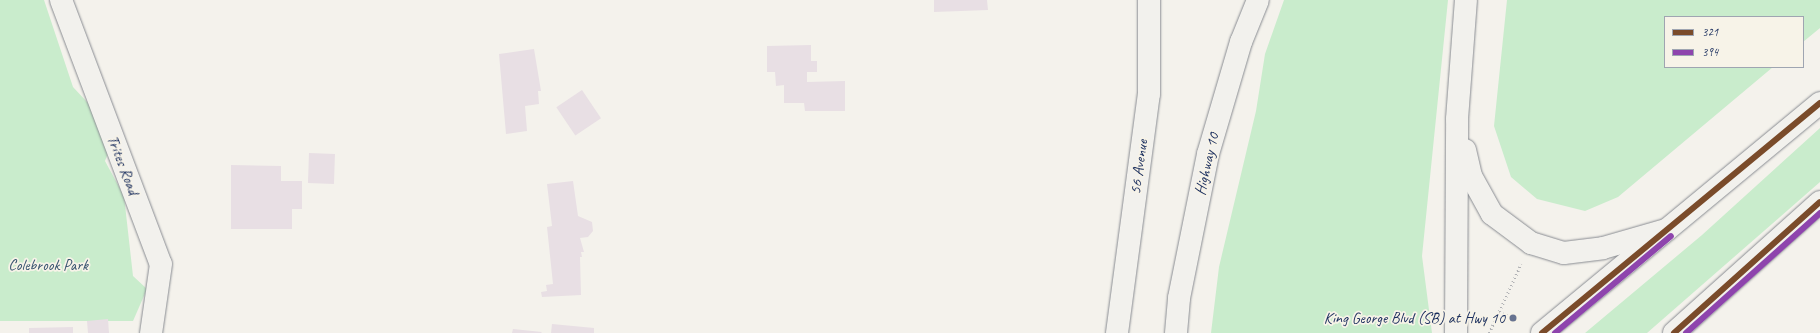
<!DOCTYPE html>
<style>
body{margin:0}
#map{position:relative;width:1820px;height:333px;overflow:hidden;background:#f4f2ec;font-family:Caveat,sans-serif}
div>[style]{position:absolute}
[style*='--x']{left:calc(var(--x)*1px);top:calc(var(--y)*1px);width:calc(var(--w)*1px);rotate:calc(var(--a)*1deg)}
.green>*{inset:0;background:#c9eccc}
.building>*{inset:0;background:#e8dfe4;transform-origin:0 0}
.path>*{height:2.5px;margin-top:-1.25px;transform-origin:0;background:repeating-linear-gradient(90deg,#b1b2b5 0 1px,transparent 0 4px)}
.roads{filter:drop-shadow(0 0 1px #898c92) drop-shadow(0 0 1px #898c92)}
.street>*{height:22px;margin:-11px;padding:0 11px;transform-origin:11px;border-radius:11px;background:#f2f1ed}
.primary>*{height:22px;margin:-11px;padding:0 11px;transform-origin:11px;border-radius:11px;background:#f2f1ed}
.highway>*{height:22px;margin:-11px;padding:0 11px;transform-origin:11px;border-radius:11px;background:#f2f1ed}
.bus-1>*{height:6px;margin:-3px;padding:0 3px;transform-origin:3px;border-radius:3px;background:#7a4b2a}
.bus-2>*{height:6px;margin:-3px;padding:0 3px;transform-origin:3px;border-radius:3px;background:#8e44ad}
.dots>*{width:11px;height:11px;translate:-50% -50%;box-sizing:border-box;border:2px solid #f7f3e8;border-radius:50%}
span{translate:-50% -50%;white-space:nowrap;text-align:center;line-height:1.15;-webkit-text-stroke:3.5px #f7f3e8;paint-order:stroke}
.street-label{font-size:16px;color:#1b2f5e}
.park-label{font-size:16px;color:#37546f}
.poi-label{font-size:16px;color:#1b2f5e}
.right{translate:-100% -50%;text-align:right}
.legend{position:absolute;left:1664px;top:16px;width:140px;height:52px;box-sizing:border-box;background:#f7f3e8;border:1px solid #9fa5b1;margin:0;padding:5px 7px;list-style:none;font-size:12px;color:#1b2f5e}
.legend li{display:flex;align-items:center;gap:8px;height:20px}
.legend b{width:20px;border:1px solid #9fa5b1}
</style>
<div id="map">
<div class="green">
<i style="clip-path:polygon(0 0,44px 0,73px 87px,116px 133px,105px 161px,124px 196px,133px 276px,147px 289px,133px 321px,0 321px)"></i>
<i style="clip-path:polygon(1284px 0,1448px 0,1422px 256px,1432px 333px,1211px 333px,1219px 267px,1256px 111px,1265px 54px)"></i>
<i style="clip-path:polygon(1507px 0,1820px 0,1820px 28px,1803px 42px,1803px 17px,1665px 17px,1665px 67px,1773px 67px,1618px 197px,1585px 211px,1537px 199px,1511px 177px,1494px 126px)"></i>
<i style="clip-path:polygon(1820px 128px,1820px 182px,1647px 333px,1585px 333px,1702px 235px)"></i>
</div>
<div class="building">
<i style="clip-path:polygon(934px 0,987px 0,988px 10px,934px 12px)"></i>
<i style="clip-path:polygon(811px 45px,811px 61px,817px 61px,817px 72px,807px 72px,807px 82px,845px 81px,845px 111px,805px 111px,804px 103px,784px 103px,784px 85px,776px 86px,775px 72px,767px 72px,767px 46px)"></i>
<i style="clip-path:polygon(534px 49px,541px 91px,538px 91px,539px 104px,525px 106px,527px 131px,506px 134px,499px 54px)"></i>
<i style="left:582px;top:90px;width:34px;height:31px;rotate:56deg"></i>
<i style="left:309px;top:153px;width:26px;height:30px;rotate:2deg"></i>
<i style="clip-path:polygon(231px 165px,281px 166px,281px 181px,302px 181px,302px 209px,292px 209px,292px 229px,231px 229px)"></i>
<i style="clip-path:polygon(573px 181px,578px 216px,592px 222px,593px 231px,588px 237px,580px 238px,584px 252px,581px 252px,582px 257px,580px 257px,581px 295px,542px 297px,541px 292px,547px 291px,546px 285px,553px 284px,547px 227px,552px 226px,547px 184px)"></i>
<i style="clip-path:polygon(108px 319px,109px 333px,88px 333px,87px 321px)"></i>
<i style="clip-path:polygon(552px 324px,594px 328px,594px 333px,551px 333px)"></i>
<i style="clip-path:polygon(73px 327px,73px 333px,29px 333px,29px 328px)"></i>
<i style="clip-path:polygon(513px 329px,542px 332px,541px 333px,512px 333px)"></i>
</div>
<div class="path">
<i style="--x:1499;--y:312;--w:15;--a:23"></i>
<i style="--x:1489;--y:333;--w:76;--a:-65.1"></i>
</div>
<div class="roads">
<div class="street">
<i style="--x:61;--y:0;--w:282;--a:69.3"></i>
<i style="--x:161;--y:264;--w:70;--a:98.2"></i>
<i style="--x:1117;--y:333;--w:241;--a:-82.4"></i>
<i style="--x:1149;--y:94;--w:94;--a:-90"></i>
</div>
<div class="primary">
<i style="--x:1542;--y:333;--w:361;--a:-39.6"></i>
<i style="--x:1674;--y:333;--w:196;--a:-41.9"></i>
</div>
<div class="highway">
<i style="--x:1465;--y:150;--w:27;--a:77"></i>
<i style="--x:1471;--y:176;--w:43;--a:61.1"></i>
<i style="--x:1492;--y:214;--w:49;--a:36.6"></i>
<i style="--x:1531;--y:243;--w:34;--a:17"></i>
<i style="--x:1564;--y:253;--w:39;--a:-7"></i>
<i style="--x:1603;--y:248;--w:66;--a:-15.9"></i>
<i style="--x:1176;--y:333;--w:35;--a:-85"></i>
<i style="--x:1179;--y:298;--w:147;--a:-78.6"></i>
<i style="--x:1208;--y:154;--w:117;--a:-73.6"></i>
<i style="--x:1241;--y:42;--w:45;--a:-68"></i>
<i style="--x:1456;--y:333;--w:214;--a:-89.7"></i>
<i style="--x:1457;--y:119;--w:119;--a:-85.7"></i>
</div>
</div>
<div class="bus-1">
<i style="--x:1542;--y:333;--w:361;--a:-39.6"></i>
<i style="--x:1674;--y:333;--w:196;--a:-41.9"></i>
</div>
<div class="bus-2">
<i style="--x:1555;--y:333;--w:151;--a:-39.9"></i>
<i style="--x:1686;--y:333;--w:180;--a:-41.8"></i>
</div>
<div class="dots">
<i style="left:1513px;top:318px;background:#677390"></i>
</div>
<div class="street-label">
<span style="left:1207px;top:164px;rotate:-77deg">Highway 10</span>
<span style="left:123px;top:165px;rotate:69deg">Trites Road</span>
<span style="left:1139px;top:167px;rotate:-82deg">56 Avenue</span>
</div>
<div class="park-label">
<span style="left:48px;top:265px">Colebrook Park</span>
</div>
<div class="poi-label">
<span class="right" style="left:1505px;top:318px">King George Blvd (SB) at Hwy 10</span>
</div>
<ul class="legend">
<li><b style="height:5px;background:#7a4b2a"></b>321</li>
<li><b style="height:5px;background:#8e44ad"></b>394</li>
</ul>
</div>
